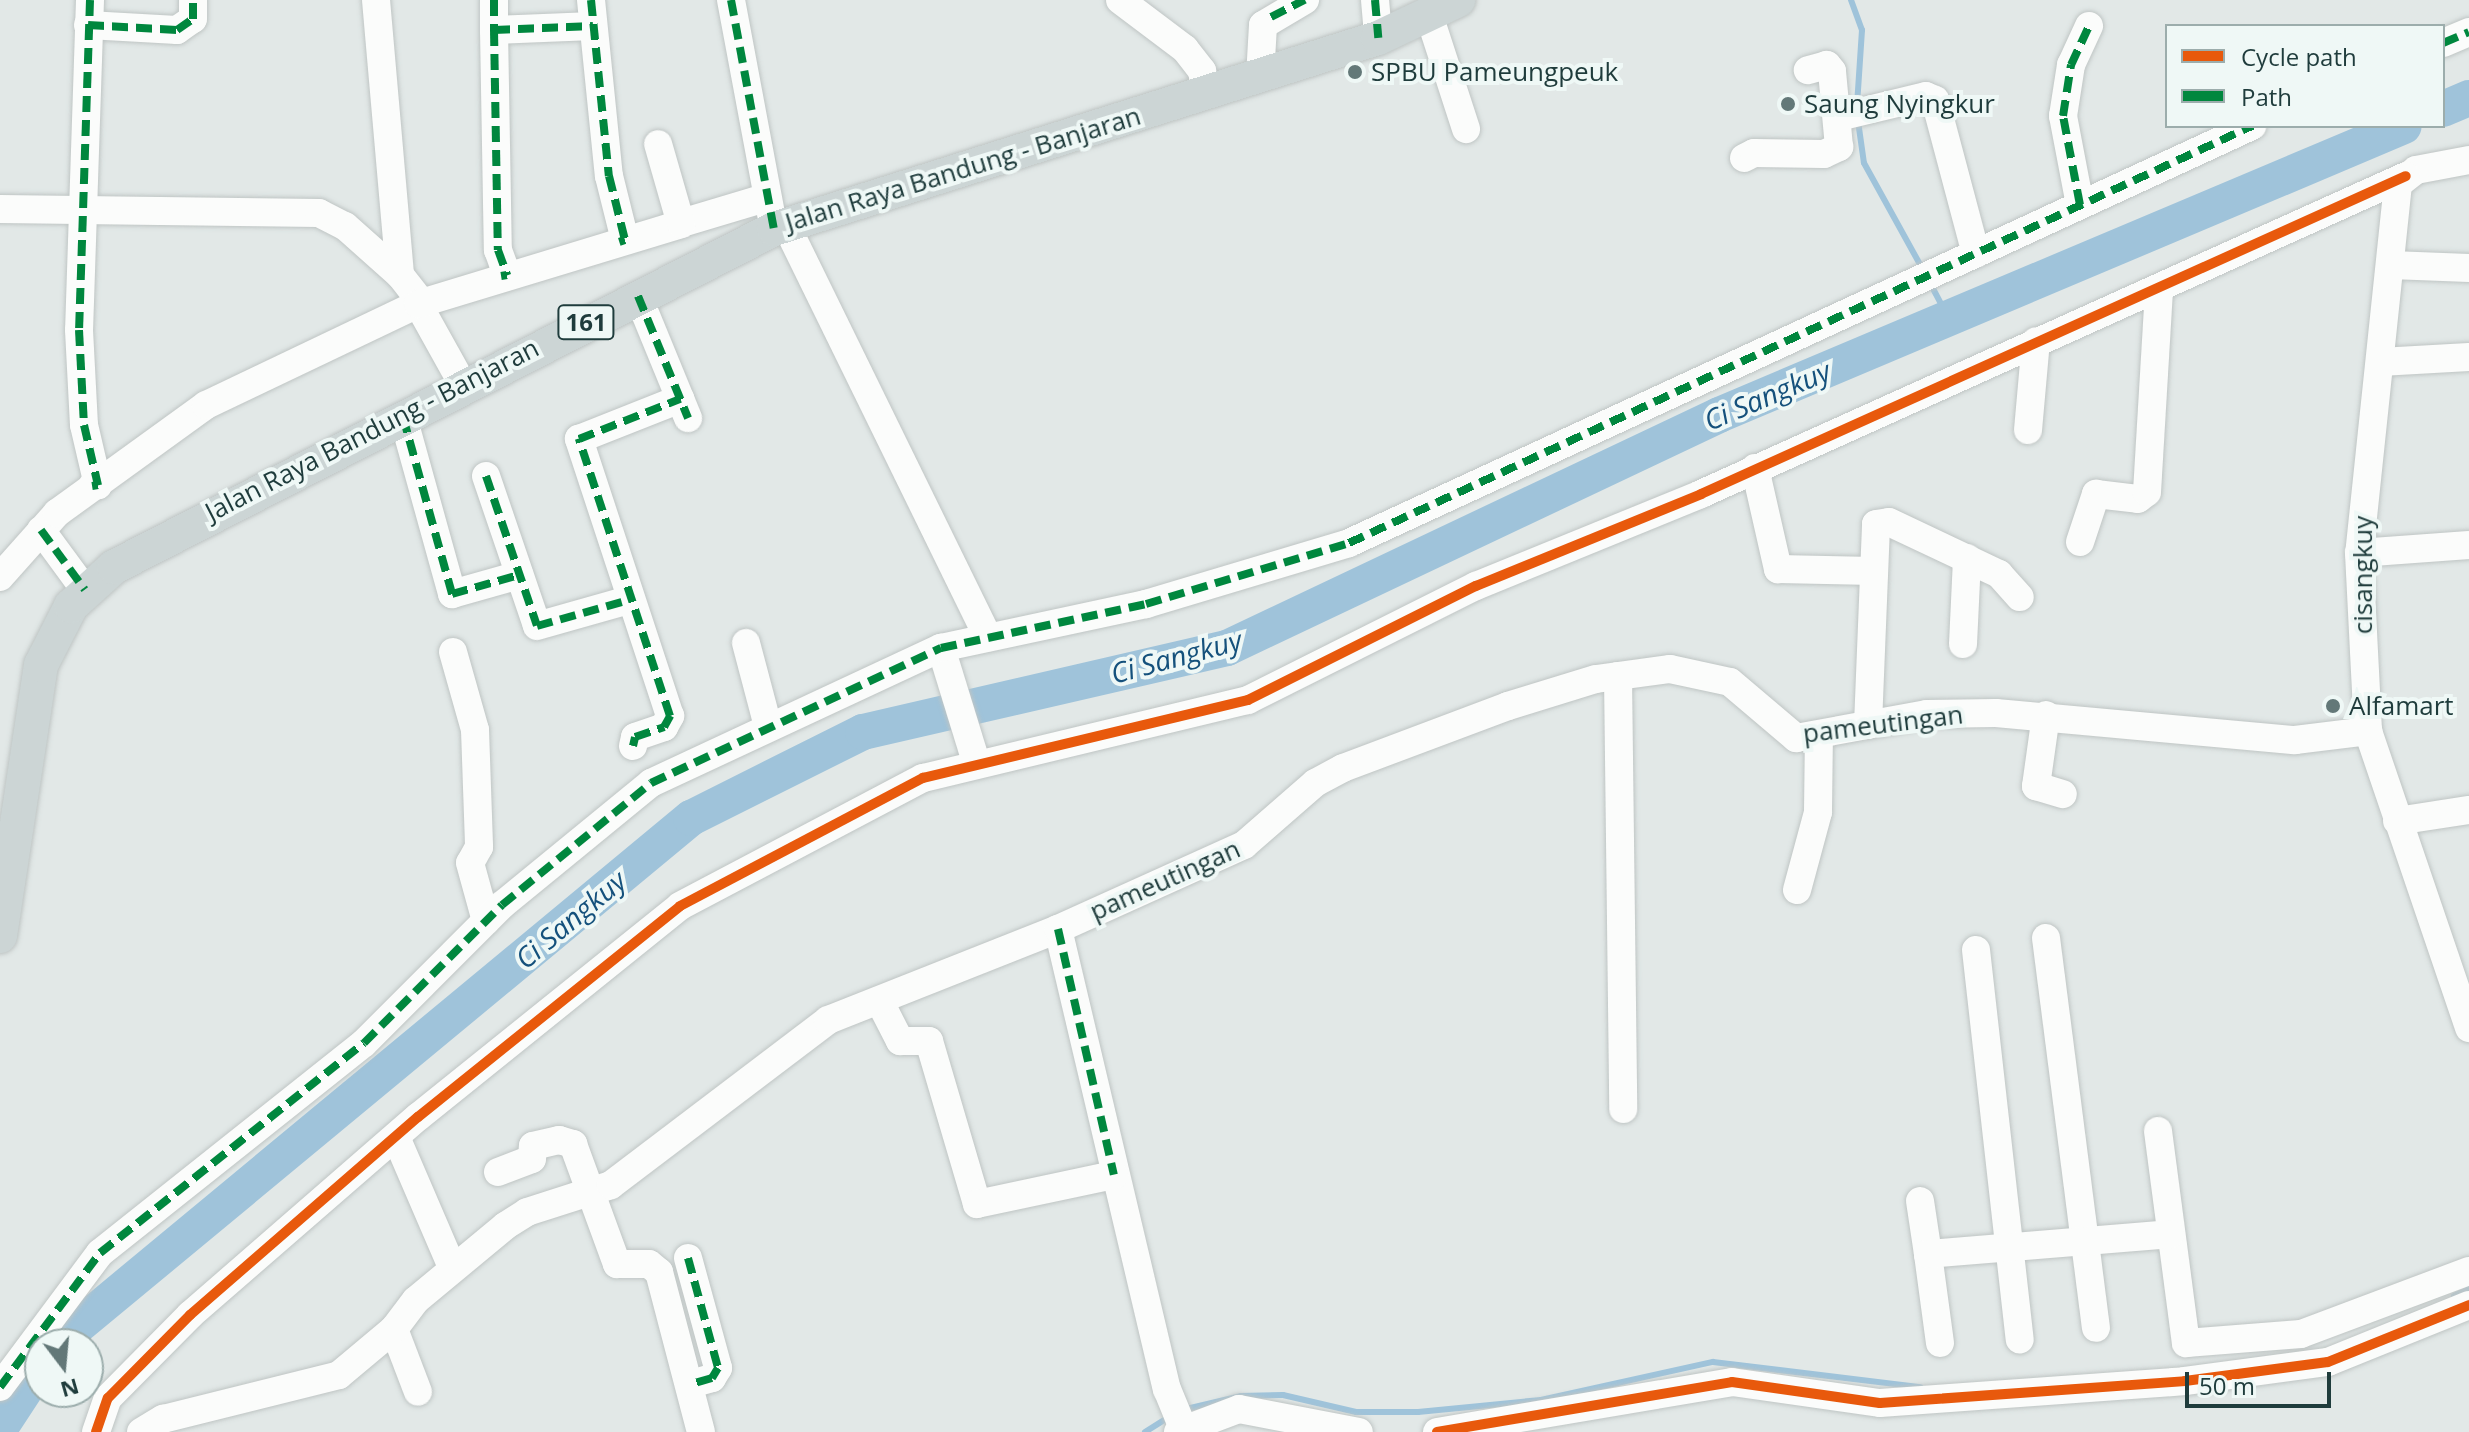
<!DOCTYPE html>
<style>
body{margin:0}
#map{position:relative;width:2469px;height:1432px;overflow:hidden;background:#e2e8e7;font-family:"Open Sans",sans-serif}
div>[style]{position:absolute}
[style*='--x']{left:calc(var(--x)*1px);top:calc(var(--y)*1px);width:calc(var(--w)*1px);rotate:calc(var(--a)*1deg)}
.stream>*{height:6px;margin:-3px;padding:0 3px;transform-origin:3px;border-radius:3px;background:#9fc3da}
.river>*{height:36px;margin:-18px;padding:0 18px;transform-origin:18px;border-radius:18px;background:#9fc3da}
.roads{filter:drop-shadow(0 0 2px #bfc5c4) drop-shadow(0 0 2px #bfc5c4)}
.minor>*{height:28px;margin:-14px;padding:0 14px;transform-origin:14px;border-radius:14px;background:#fbfcfb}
.major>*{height:34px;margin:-17px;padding:0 17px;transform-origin:17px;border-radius:17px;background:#ccd5d5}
.quiet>*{height:8px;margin-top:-4px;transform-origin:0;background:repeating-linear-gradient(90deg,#00873e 0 16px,transparent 0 24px)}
.cycleway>*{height:10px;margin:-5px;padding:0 5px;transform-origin:5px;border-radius:5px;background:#e8590c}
.dots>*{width:22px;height:22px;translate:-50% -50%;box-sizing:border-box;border:4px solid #eff8f6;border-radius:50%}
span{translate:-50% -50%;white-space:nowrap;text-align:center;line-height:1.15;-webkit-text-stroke:8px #eff8f6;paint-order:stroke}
.shield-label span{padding:2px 6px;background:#eff8f6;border:2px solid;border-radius:6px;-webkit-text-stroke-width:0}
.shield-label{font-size:24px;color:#1f3c3c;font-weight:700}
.poi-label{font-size:26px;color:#1f3c3c}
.left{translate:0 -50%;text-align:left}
.street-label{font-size:26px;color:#1f3c3c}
.water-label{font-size:28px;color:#15517c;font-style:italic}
.legend{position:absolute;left:2165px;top:24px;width:280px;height:104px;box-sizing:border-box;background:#eff8f6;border:2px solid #9cadac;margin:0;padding:10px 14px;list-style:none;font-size:24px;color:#1f3c3c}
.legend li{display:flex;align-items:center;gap:16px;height:40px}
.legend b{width:40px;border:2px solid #9cadac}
.north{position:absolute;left:24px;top:1328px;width:80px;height:80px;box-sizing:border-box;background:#eff8f6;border:2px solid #9cadac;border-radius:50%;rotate:164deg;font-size:22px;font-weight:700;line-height:32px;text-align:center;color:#1f3c3c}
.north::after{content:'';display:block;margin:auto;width:28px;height:36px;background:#637878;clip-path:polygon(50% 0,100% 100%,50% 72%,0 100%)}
.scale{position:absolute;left:2185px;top:1372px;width:146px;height:36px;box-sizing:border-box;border:4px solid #1f3c3c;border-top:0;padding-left:10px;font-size:24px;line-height:28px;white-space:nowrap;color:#1f3c3c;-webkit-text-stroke:6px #eff8f6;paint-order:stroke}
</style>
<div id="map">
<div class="stream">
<i style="--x:1851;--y:0;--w:32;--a:70"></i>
<i style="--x:1862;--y:30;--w:76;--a:93.8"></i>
<i style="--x:1858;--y:121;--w:42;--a:81.9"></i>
<i style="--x:1864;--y:163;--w:122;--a:61.1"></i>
<i style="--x:1930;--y:283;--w:40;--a:62"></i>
<i style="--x:2454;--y:1296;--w:17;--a:-25"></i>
<i style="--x:1182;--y:1410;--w:61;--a:-13.3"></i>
<i style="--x:1241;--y:1396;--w:42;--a:-1.4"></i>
<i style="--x:1283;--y:1395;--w:75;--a:13.1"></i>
<i style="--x:1356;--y:1412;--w:62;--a:0"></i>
<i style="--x:1418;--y:1412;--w:124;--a:-5.6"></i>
<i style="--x:1541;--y:1400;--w:176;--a:-12.5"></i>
<i style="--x:1713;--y:1362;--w:209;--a:6.9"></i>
<i style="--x:1145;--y:1432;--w:28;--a:-32"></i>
</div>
<div class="river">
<i style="--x:2443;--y:109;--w:28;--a:-23"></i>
<i style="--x:56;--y:1344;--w:825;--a:-39.64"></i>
<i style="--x:691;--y:818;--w:192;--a:-26.6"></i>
<i style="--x:863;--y:732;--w:374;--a:-13"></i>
<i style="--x:1227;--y:648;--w:544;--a:-25.34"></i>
<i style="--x:1719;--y:415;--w:743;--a:-22.87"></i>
<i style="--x:0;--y:1428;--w:73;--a:-56.7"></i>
</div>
<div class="roads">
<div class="minor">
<i style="--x:90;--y:0;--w:330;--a:91.9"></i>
<i style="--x:79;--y:330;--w:95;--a:87"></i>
<i style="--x:84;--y:425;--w:62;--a:76.9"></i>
<i style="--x:98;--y:485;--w:6;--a:171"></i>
<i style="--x:376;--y:0;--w:276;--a:85"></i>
<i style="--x:494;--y:0;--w:30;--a:90"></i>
<i style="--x:494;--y:30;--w:99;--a:-2.3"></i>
<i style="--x:591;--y:0;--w:177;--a:84.2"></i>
<i style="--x:609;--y:176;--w:66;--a:76"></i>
<i style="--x:625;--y:240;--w:6;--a:162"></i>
<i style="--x:731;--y:0;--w:233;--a:79.4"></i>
<i style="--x:1120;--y:0;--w:81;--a:37"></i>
<i style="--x:1185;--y:49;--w:28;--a:52"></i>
<i style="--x:1202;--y:71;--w:22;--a:80"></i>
<i style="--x:1375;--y:0;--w:38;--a:85"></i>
<i style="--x:1429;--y:15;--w:120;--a:72"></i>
<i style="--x:88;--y:25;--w:89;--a:3.2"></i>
<i style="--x:177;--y:30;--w:19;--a:-35"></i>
<i style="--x:193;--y:19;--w:19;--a:-90"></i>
<i style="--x:494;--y:30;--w:220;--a:89"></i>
<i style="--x:498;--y:250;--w:27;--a:70"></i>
<i style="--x:507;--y:275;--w:6;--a:171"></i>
<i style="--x:2443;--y:43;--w:28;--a:-23"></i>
<i style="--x:1260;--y:77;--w:52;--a:-86.7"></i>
<i style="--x:1263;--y:25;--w:49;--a:-30.8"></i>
<i style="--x:1839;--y:117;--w:89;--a:-13.6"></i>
<i style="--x:1926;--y:96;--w:10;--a:24"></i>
<i style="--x:1935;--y:100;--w:159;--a:75.1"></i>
<i style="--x:1744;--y:158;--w:11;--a:-27"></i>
<i style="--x:1754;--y:153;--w:70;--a:0.8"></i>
<i style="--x:1824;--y:154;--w:17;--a:-25"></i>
<i style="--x:1839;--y:147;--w:76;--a:-95.3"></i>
<i style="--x:1832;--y:71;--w:8;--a:-130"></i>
<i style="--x:1827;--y:65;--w:20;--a:165"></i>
<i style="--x:2469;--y:160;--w:54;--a:169.3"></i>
<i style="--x:2416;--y:170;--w:23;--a:142"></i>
<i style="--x:2398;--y:184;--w:371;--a:96"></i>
<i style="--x:2359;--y:553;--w:178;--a:87.1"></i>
<i style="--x:2368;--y:731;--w:314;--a:71.2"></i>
<i style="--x:2080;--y:205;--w:91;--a:-100.8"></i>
<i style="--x:2063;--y:116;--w:52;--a:-81.1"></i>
<i style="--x:2071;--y:65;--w:43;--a:-65.2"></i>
<i style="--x:0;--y:209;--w:319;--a:0.7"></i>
<i style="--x:319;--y:213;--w:29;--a:27"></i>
<i style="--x:345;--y:226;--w:74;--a:41.7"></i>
<i style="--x:400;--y:275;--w:37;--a:52"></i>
<i style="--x:423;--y:304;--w:5;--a:180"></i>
<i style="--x:418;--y:304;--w:93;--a:60.9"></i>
<i style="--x:675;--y:225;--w:94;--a:-16.7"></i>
<i style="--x:786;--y:225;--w:459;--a:63.9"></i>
<i style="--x:2391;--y:265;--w:78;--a:2.2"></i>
<i style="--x:638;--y:296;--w:132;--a:67.7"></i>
<i style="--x:2380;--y:362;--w:89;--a:-3.2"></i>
<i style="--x:403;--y:417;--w:184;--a:74.5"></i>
<i style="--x:452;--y:594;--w:70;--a:-15.8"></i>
<i style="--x:2028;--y:430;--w:89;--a:-84.9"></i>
<i style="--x:1755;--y:468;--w:104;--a:77.2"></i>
<i style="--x:1778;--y:569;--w:96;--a:1.2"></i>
<i style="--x:486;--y:476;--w:158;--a:71.2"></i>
<i style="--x:537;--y:626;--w:96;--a:-15.8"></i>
<i style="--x:41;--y:530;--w:74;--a:53.7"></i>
<i style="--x:2080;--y:542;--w:51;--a:-71.6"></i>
<i style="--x:2096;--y:494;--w:42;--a:6.8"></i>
<i style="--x:2138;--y:499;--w:11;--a:-38"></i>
<i style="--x:2147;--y:492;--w:204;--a:-86.6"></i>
<i style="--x:2359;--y:553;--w:110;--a:-4.2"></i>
<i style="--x:0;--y:577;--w:86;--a:-48.3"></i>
<i style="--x:57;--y:513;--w:184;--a:-35.9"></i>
<i style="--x:206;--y:405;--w:235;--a:-25.5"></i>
<i style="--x:418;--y:304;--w:275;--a:-16.9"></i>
<i style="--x:681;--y:224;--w:83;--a:-106"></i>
<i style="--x:746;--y:643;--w:86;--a:75.2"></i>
<i style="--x:1963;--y:644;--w:86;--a:-87.3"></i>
<i style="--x:941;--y:648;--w:119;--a:72.9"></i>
<i style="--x:453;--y:652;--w:81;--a:74.2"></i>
<i style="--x:475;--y:730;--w:117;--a:88"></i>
<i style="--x:479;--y:847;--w:18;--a:119"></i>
<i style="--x:470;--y:863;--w:60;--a:74.6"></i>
<i style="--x:1618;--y:676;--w:433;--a:89.3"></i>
<i style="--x:2046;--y:715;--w:72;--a:98"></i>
<i style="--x:2036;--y:786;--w:28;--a:17"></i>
<i style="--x:1868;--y:725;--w:201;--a:-87.7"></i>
<i style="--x:1876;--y:524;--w:13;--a:-9"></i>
<i style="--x:1889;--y:522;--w:122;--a:25.3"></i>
<i style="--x:1999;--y:574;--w:31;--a:48"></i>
<i style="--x:633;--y:746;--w:9;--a:-77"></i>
<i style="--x:635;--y:737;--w:31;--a:-19"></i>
<i style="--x:664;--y:727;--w:13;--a:-61"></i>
<i style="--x:670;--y:716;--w:292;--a:-108.2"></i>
<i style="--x:579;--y:439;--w:109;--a:-21.6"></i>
<i style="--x:2397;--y:821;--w:73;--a:-8.7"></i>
<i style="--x:1797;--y:890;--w:81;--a:-74.9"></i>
<i style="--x:1818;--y:812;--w:77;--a:-89.3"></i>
<i style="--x:1058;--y:929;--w:473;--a:76.7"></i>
<i style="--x:1167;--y:1389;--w:42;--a:67.7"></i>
<i style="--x:2046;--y:938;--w:393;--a:82.7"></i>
<i style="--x:1976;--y:950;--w:392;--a:83.6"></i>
<i style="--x:880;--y:1002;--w:44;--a:62.9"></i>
<i style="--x:900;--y:1041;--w:29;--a:0"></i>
<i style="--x:929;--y:1041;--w:170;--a:73.6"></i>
<i style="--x:977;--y:1204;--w:140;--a:-12"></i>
<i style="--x:2158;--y:1131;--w:214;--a:82.5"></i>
<i style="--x:2186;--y:1343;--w:115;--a:-4.5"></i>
<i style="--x:2301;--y:1334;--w:179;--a:-20.6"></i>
<i style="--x:396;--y:1137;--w:142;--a:66.7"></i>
<i style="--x:498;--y:1172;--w:36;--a:-21"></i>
<i style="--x:532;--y:1159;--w:13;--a:-86"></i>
<i style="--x:533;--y:1146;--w:27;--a:-13"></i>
<i style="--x:559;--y:1140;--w:15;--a:16"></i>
<i style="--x:573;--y:1144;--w:128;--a:69.9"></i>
<i style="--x:617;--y:1264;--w:32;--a:0"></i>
<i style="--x:649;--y:1264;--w:13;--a:39"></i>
<i style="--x:659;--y:1272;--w:165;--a:75.3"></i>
<i style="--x:1920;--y:1201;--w:54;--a:81.4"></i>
<i style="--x:688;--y:1258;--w:114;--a:74.7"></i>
<i style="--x:718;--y:1368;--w:12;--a:121"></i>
<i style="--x:712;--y:1378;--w:22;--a:164"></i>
<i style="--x:394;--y:1329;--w:67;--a:69.1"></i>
<i style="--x:1940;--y:1343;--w:90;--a:-97.7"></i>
<i style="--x:1928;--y:1254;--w:243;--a:-4.7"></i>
<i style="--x:0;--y:1387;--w:167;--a:-53.3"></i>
<i style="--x:100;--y:1253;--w:337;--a:-38.5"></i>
<i style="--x:364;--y:1043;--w:195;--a:-45"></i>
<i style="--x:502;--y:905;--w:193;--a:-39.3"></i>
<i style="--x:651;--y:783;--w:320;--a:-25"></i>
<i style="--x:941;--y:648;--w:210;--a:-12.1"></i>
<i style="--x:1146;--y:604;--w:212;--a:-16.7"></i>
<i style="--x:1349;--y:543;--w:995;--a:-24.79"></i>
<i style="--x:96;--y:1432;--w:36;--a:-71"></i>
<i style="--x:108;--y:1398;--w:117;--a:-45.3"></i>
<i style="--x:190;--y:1315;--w:302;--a:-41"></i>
<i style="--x:418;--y:1117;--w:336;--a:-38.8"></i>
<i style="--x:680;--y:906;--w:275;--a:-27.8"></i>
<i style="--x:923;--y:778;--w:334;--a:-13.5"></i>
<i style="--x:1248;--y:700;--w:255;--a:-26.6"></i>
<i style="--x:1476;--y:586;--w:243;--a:-22.2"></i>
<i style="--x:1701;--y:494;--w:773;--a:-24.28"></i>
<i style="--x:141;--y:1432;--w:26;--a:-31"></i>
<i style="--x:163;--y:1419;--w:181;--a:-14"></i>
<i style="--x:339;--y:1375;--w:72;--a:-39.9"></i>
<i style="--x:394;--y:1329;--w:36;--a:-53"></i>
<i style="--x:416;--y:1300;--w:116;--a:-39.7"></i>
<i style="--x:505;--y:1226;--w:26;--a:-32"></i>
<i style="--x:527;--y:1212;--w:88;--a:-17.8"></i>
<i style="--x:611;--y:1185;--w:273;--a:-37.2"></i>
<i style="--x:828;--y:1020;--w:247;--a:-21.6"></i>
<i style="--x:1058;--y:929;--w:204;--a:-24.3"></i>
<i style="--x:1244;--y:845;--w:94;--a:-41.1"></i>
<i style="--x:1315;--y:783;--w:32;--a:-28"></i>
<i style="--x:1343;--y:768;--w:176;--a:-20.6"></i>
<i style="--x:1508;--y:706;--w:92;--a:-17.1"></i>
<i style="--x:1596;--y:679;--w:75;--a:-7.7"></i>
<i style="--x:1670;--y:669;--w:61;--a:12.2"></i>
<i style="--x:1730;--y:682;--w:87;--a:40.3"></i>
<i style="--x:1796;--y:738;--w:133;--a:-10.4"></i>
<i style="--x:1927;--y:714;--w:69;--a:-0.8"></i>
<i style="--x:1996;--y:713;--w:300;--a:5.2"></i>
<i style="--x:2295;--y:740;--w:74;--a:-7"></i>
<i style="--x:1178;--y:1432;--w:65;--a:-20.7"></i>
<i style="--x:1239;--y:1409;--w:122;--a:10.9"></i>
<i style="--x:1437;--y:1432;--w:299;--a:-9.6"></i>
<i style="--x:1732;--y:1382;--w:149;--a:8.1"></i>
<i style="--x:1880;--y:1403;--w:306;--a:-4.1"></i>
<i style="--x:2185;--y:1381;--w:144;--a:-7.6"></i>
<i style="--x:2328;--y:1362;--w:152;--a:-22"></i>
</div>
<div class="major">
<i style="--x:0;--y:936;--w:274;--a:-81.4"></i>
<i style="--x:41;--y:665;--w:66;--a:-63"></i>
<i style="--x:71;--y:606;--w:58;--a:-42.2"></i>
<i style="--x:114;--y:567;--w:742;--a:-27.12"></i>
<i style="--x:774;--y:229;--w:633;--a:-17.55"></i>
<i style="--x:1378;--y:38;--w:89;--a:-25.4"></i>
</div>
</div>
<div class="quiet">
<i style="--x:90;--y:0;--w:330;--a:91.9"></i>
<i style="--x:79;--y:330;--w:95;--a:87"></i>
<i style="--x:84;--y:425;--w:62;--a:76.9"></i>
<i style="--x:98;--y:485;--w:6;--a:171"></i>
<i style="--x:494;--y:0;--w:30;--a:90"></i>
<i style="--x:494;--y:30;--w:99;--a:-2.3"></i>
<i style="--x:591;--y:0;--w:177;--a:84.2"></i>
<i style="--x:609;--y:176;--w:66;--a:76"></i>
<i style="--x:625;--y:240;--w:6;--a:162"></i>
<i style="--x:731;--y:0;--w:233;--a:79.4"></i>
<i style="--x:1375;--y:0;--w:38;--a:85"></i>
<i style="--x:1271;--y:17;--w:38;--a:-27"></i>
<i style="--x:88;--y:25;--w:89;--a:3.2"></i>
<i style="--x:177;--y:30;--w:19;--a:-35"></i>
<i style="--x:193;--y:19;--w:19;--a:-90"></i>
<i style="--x:494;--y:30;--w:220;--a:89"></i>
<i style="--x:498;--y:250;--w:27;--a:70"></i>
<i style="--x:507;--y:275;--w:6;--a:171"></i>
<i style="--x:2443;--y:43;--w:28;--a:-23"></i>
<i style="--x:2080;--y:205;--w:91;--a:-100.8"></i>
<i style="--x:2063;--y:116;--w:52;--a:-81.1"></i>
<i style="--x:2071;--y:65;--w:43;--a:-65.2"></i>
<i style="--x:638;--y:296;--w:132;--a:67.7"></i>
<i style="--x:403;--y:417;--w:184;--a:74.5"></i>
<i style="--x:452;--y:594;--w:70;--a:-15.8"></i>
<i style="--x:486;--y:476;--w:158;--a:71.2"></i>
<i style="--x:537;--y:626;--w:96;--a:-15.8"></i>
<i style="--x:41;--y:530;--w:74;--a:53.7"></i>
<i style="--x:633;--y:746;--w:9;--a:-77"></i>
<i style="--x:635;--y:737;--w:31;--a:-19"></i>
<i style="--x:664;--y:727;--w:13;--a:-61"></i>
<i style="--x:670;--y:716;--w:292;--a:-108.2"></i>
<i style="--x:579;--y:439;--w:109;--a:-21.6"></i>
<i style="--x:1058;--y:929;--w:252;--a:77.2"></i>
<i style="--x:688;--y:1258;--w:114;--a:74.7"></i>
<i style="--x:718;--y:1368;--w:12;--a:121"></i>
<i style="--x:712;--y:1378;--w:22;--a:164"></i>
<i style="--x:0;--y:1387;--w:167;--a:-53.3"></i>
<i style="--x:100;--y:1253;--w:337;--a:-38.5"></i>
<i style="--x:364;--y:1043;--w:195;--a:-45"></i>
<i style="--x:502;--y:905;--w:193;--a:-39.3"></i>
<i style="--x:651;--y:783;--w:320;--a:-25"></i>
<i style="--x:941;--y:648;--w:210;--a:-12.1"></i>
<i style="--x:1146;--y:604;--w:212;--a:-16.7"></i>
<i style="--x:1349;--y:543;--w:995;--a:-24.79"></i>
</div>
<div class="cycleway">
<i style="--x:96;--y:1432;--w:36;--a:-71"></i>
<i style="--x:108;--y:1398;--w:117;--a:-45.3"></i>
<i style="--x:190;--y:1315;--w:302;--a:-41"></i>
<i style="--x:418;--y:1117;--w:336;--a:-38.8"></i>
<i style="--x:680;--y:906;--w:275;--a:-27.8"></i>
<i style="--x:923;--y:778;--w:334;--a:-13.5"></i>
<i style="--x:1248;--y:700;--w:255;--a:-26.6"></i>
<i style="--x:1476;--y:586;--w:243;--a:-22.2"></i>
<i style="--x:1701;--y:494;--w:773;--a:-24.28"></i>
<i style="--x:1437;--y:1432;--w:299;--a:-9.6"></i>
<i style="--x:1732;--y:1382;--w:149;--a:8.1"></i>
<i style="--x:1880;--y:1403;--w:306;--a:-4.1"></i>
<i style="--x:2185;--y:1381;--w:144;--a:-7.6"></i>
<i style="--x:2328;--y:1362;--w:152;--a:-22"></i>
</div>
<div class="dots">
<i style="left:1355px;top:72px;background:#637878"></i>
<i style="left:1788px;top:104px;background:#637878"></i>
<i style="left:2333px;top:706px;background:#637878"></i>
</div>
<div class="shield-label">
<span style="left:586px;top:322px">161</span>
</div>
<div class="poi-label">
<span class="left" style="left:1371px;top:72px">SPBU Pameungpeuk</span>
<span class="left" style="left:1804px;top:104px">Saung Nyingkur</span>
<span class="left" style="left:2349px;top:706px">Alfamart</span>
</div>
<div class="street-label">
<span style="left:963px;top:169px;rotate:-17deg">Jalan Raya Bandung - Banjaran</span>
<span style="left:372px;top:430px;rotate:-27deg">Jalan Raya Bandung - Banjaran</span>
<span style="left:2363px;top:575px;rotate:-90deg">cisangkuy</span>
<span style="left:1883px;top:724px;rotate:-7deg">pameutingan</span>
<span style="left:1165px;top:880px;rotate:-24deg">pameutingan</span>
</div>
<div class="water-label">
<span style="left:1767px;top:395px;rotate:-23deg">Ci Sangkuy</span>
<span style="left:1176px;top:656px;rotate:-15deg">Ci Sangkuy</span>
<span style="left:570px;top:919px;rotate:-40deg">Ci Sangkuy</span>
</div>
<ul class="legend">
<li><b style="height:10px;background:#e8590c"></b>Cycle path</li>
<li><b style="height:10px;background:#00873e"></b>Path</li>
</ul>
<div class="north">N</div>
<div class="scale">50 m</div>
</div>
